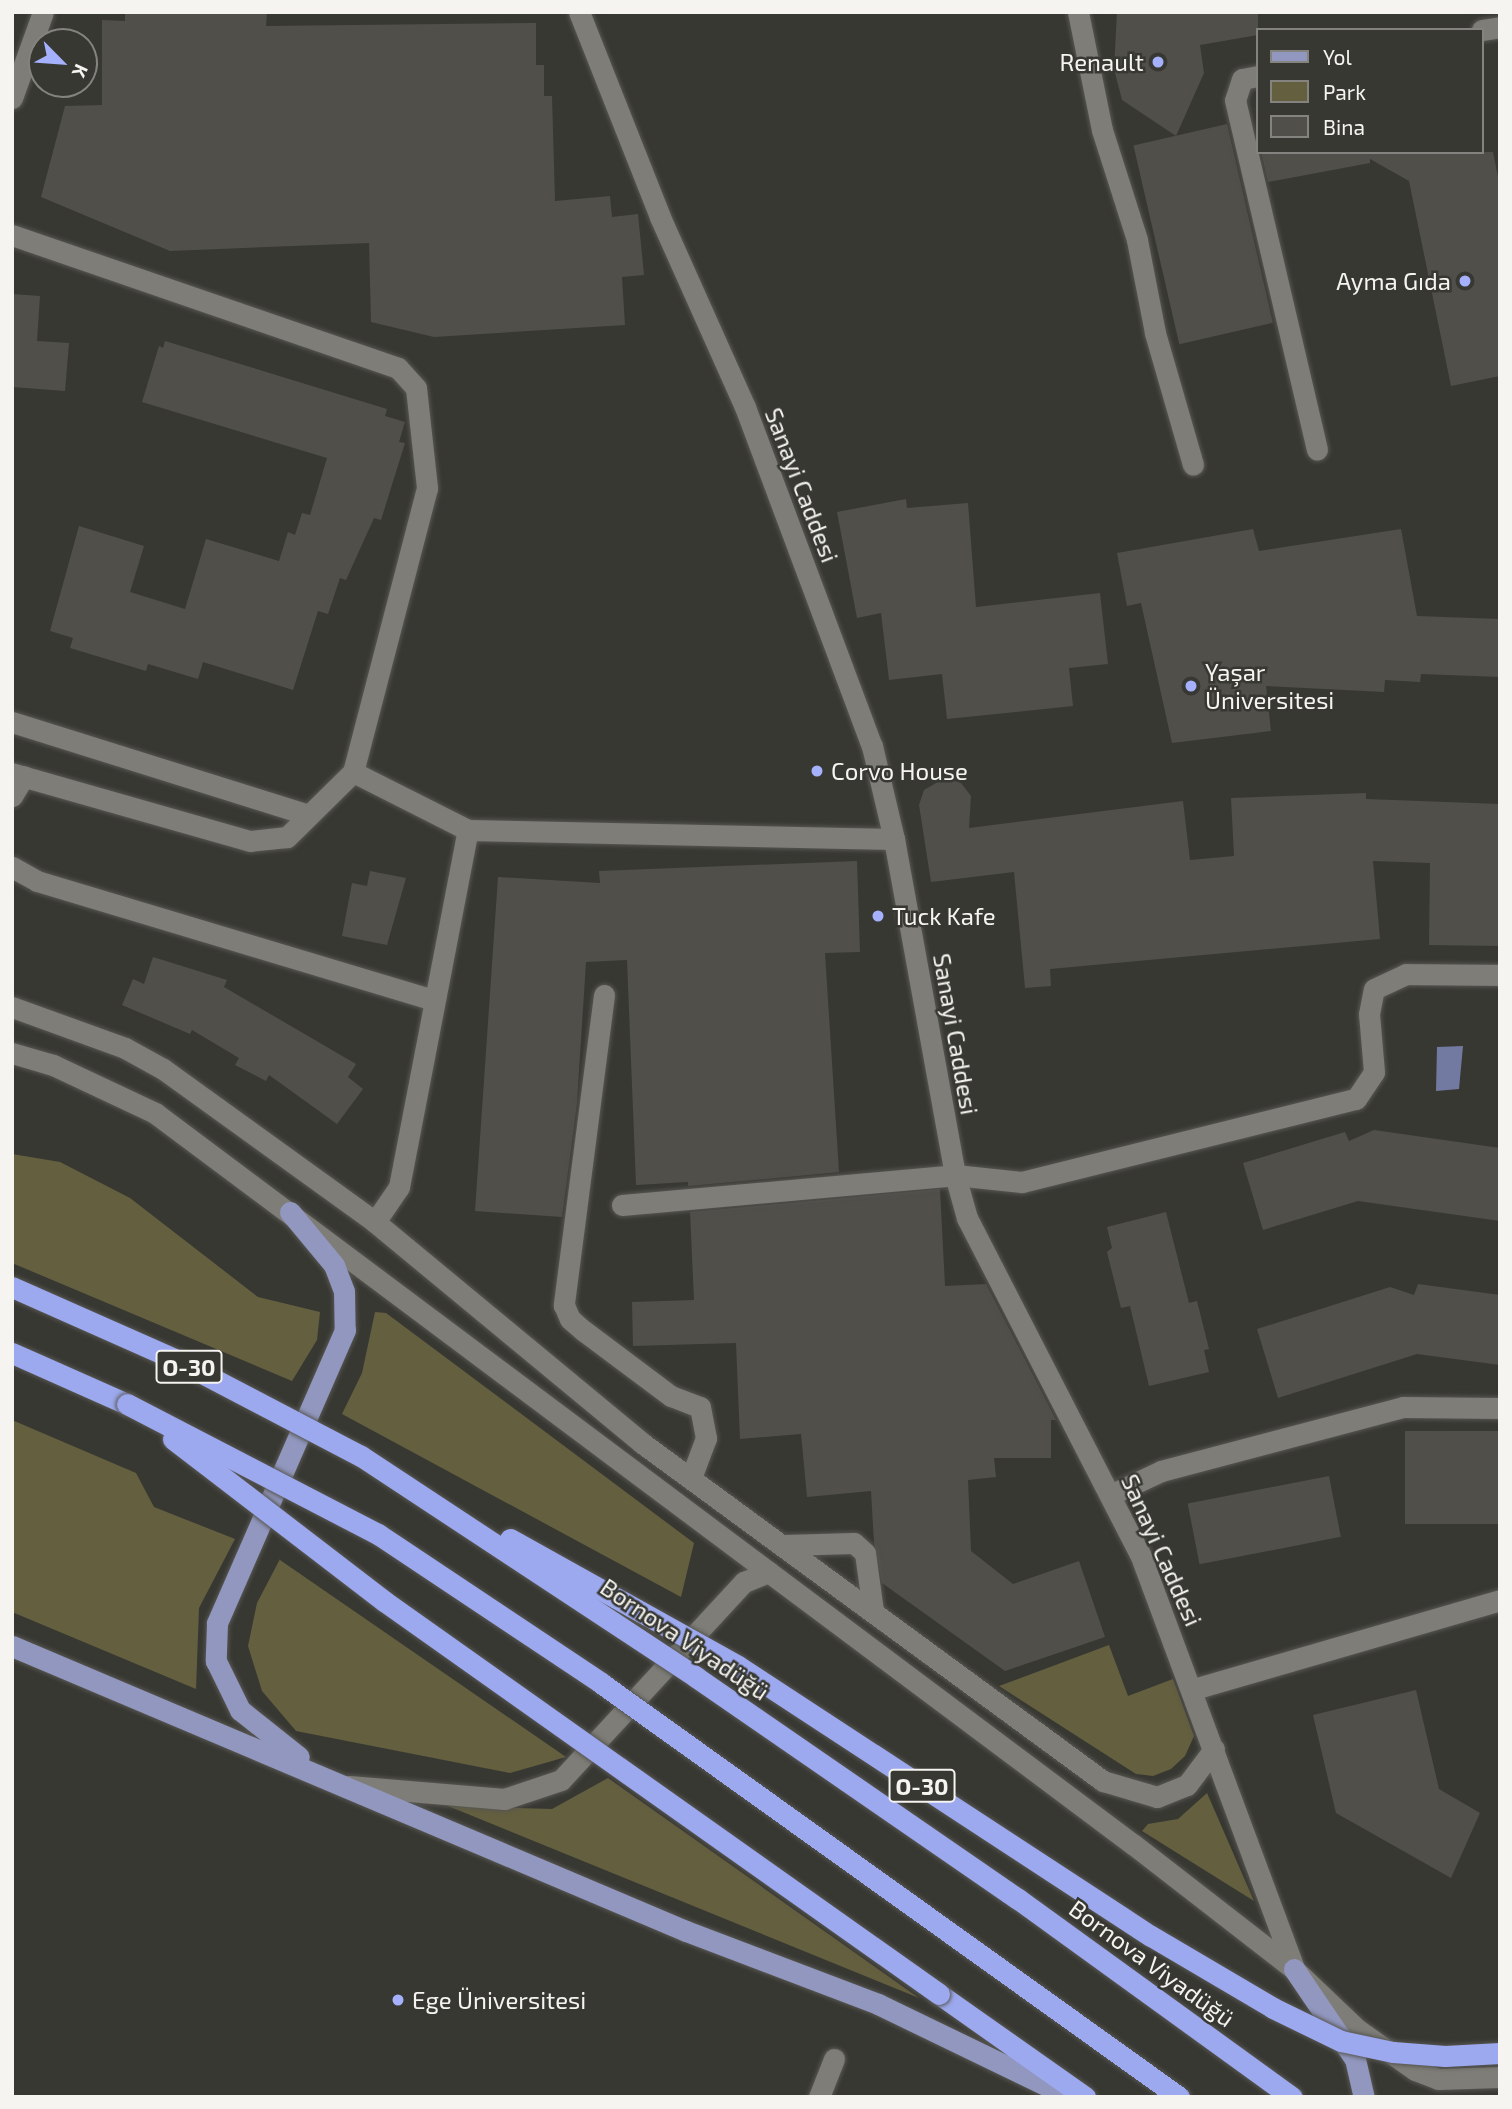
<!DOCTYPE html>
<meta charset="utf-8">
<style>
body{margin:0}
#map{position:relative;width:1512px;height:2109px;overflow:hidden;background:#383833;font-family:"Exo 2",sans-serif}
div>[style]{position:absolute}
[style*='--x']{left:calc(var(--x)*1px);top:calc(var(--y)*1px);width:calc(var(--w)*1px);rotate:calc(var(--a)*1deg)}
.green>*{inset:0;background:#645f3f}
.water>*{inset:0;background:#737aa1}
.building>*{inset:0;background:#504f4a;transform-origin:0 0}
.roads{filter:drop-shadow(0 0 2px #575652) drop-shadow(0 0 2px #575652)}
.minor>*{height:21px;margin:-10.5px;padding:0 10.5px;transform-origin:10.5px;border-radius:10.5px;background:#7e7d77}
.major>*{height:21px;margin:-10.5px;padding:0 10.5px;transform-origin:10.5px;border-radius:10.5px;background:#9197be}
.highway>*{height:21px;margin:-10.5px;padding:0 10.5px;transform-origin:10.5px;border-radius:10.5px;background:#9da9ee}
.bridges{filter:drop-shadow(0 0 2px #575652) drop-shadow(0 0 2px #575652)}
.highway-bridge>*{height:21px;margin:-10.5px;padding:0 10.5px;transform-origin:10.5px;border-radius:10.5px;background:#9da9ee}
.dots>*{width:19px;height:19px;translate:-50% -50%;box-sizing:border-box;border:4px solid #383833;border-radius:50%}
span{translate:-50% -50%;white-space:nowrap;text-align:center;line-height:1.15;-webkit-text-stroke:5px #383833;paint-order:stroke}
.shield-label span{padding:2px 5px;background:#383833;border:2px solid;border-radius:5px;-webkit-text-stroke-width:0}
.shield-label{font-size:23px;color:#f5f4f1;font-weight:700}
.poi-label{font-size:24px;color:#f5f4f1}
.right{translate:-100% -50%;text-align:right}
.left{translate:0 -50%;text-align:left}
.street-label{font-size:24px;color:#f5f4f1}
.frame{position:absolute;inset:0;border:14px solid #f5f4f1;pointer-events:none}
.legend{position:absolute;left:1256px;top:28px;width:228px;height:126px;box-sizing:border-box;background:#383833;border:2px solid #84837f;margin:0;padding:9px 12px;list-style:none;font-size:21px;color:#f5f4f1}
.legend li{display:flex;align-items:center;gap:14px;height:35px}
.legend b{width:35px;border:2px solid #84837f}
.north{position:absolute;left:28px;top:28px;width:70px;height:70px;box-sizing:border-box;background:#383833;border:2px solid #84837f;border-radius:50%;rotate:115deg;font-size:19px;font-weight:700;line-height:28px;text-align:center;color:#f5f4f1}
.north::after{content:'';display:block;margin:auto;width:24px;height:32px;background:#a5b1fc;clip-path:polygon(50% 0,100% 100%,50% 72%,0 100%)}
</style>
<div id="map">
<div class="green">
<i style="clip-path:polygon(12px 1154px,60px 1162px,130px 1198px,258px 1297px,320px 1312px,317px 1340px,292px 1381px,12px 1263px)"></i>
<i style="clip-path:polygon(375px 1312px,386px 1313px,694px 1543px,681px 1597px,342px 1414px,362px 1373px)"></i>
<i style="clip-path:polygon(12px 1420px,136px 1473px,154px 1507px,235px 1539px,199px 1608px,196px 1689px,12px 1612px)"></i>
<i style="clip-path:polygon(280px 1559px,280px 1560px,566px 1757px,510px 1773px,296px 1731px,262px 1691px,248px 1646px,257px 1603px)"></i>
<i style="clip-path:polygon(1109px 1645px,1128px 1696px,1173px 1679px,1194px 1736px,1185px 1756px,1171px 1769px,1153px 1776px,1136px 1774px,999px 1686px)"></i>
<i style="clip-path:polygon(608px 1778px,919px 1998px,448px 1806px,552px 1809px)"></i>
<i style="clip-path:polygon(1207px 1793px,1254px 1901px,1142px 1831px,1148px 1824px,1178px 1819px)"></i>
</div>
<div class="water">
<i style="clip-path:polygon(1463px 1046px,1459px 1089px,1436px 1091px,1437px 1047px)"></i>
</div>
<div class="building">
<i style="clip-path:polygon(125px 12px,267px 12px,266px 26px,536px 23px,536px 65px,544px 65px,544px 96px,552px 96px,555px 201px,610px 196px,612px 217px,638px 214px,644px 275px,622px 277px,625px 325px,434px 337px,371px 322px,369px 243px,170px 251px,41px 197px,65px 106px,102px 105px,102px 20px,125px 21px)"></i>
<i style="clip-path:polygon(1117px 12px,1258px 12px,1258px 35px,1200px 45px,1204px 73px,1176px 136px,1122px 100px,1114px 69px)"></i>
<i style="left:1227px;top:124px;width:204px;height:96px;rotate:77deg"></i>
<i style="clip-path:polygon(1261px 152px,1493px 152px,1500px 187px,1500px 376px,1451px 386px,1409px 181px,1370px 159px,1370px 163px,1268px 182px)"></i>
<i style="clip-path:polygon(12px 294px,40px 296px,37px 341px,69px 343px,65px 391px,12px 387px)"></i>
<i style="clip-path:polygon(165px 341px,387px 409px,385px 416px,405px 422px,399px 442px,405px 443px,381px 520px,374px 518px,346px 580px,340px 578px,328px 614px,318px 611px,293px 690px,203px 662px,198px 679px,148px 664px,146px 671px,70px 648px,73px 638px,50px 631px,79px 526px,144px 546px,130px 592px,185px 609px,206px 539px,279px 561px,288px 532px,295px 535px,302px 513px,310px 515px,327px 458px,142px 402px,159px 346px,163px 348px)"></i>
<i style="clip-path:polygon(906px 499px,907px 508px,968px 503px,976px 607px,1100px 593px,1108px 664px,1069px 668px,1073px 706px,947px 719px,942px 674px,889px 680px,881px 613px,857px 618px,837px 512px)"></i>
<i style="clip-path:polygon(1253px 529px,1259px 551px,1401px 529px,1417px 616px,1500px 619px,1500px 677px,1421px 674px,1420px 682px,1385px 680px,1384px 692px,1266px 686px,1271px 731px,1172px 743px,1141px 603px,1127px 606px,1117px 553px)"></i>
<i style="clip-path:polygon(945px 778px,961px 783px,971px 796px,969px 828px,1183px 801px,1190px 860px,1234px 856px,1231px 798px,1366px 793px,1366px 799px,1500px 804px,1500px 946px,1429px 945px,1430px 863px,1373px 861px,1380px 939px,1050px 969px,1051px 986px,1025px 988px,1014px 872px,931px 882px,919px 805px,924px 790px)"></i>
<i style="clip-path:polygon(857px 861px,860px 952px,825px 953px,839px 1172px,688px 1186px,688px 1182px,636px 1185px,627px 960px,586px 962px,577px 1103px,562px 1217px,475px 1211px,498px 877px,600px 883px,599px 871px)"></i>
<i style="clip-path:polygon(370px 871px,406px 878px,387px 945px,342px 936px,352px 883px,367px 886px)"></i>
<i style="clip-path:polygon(153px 957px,227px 980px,224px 987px,356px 1064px,348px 1077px,363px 1089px,337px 1124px,269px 1075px,266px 1081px,235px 1065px,239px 1058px,192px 1030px,190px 1034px,122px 1005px,133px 979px,144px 984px)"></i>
<i style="clip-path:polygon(1374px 1130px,1500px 1148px,1500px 1221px,1358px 1201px,1263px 1230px,1243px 1163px,1345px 1132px,1349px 1141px)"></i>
<i style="clip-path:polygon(940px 1189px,945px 1286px,986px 1284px,1056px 1420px,1051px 1420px,1051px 1458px,994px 1458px,996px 1477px,968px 1480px,971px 1551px,1013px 1584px,1079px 1561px,1105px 1637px,1005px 1671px,882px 1583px,874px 1543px,871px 1491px,807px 1497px,801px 1434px,740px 1439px,736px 1343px,633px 1346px,632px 1302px,694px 1300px,690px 1212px)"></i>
<i style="clip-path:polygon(1166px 1212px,1189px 1303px,1197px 1301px,1209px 1349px,1204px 1350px,1209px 1372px,1149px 1386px,1130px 1306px,1121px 1308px,1107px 1252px,1112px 1248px,1107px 1227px)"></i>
<i style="clip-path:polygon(1418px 1284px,1500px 1295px,1500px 1365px,1417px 1354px,1278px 1398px,1257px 1329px,1390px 1287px,1414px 1295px)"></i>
<i style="left:1500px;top:1431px;width:93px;height:95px;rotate:90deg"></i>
<i style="left:1329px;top:1476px;width:62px;height:144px;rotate:79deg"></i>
<i style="clip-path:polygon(1416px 1690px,1439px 1789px,1480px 1813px,1451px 1878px,1336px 1813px,1313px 1715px)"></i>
</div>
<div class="roads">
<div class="minor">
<i style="--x:579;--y:12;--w:220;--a:68.4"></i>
<i style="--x:660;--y:217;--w:208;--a:65.9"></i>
<i style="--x:745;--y:407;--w:362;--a:69.5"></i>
<i style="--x:872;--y:746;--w:96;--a:76.7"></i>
<i style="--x:894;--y:839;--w:341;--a:79.7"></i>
<i style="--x:955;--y:1175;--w:45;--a:74.4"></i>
<i style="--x:967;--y:1218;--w:378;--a:62.8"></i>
<i style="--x:1140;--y:1554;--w:443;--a:69.6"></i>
<i style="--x:1078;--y:12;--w:120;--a:78.5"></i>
<i style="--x:1102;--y:130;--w:115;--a:72.3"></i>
<i style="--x:1137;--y:240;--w:95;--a:79"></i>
<i style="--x:1155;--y:333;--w:137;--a:73.9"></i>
<i style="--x:1482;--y:30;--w:18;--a:-9"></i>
<i style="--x:1258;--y:76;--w:16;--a:169"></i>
<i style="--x:1242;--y:79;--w:22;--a:108"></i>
<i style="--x:1235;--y:100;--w:359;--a:76.8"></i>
<i style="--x:12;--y:98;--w:91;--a:-70.2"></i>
<i style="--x:12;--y:235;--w:408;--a:19"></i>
<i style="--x:398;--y:368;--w:27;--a:48"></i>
<i style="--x:416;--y:388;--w:101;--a:83.7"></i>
<i style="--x:427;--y:488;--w:293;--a:104.6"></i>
<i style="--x:353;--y:772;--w:93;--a:135.4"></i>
<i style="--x:287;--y:837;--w:37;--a:174"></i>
<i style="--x:250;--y:841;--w:248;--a:-164.1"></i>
<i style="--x:12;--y:722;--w:311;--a:17.4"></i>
<i style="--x:353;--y:772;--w:129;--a:26.8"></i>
<i style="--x:468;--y:830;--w:426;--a:1.2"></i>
<i style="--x:12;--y:796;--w:23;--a:-59"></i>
<i style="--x:12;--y:867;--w:29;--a:29"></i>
<i style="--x:37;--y:881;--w:414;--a:16.7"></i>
<i style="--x:604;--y:995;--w:313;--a:97.4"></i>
<i style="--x:564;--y:1305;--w:15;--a:67"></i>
<i style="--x:570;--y:1319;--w:18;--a:41"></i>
<i style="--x:584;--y:1331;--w:109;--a:36.8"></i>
<i style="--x:671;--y:1396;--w:31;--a:21"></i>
<i style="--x:700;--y:1407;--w:32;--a:79"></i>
<i style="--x:706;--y:1438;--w:43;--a:110.6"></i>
<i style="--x:12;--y:1007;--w:120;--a:19.9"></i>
<i style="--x:125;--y:1048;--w:43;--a:28.9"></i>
<i style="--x:163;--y:1069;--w:261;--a:35.8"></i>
<i style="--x:375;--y:1222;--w:347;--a:39.6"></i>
<i style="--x:642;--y:1443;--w:572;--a:36.25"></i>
<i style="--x:1103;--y:1781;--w:56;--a:16.5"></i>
<i style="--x:1157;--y:1797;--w:32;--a:-22"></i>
<i style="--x:1187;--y:1785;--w:45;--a:-53.1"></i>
<i style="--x:12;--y:1053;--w:43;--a:16.3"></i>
<i style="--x:53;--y:1065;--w:113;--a:25.2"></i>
<i style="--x:155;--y:1113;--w:1222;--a:36.79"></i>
<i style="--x:1134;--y:1845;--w:202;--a:37.8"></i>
<i style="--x:1294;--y:1969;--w:87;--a:43.6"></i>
<i style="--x:1357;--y:2029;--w:71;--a:35.3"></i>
<i style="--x:1415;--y:2070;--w:25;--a:21"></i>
<i style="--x:1438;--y:2079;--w:62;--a:-1.8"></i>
<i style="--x:622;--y:1205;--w:334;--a:-5.1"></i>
<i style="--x:955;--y:1175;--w:67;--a:6"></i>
<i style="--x:1022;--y:1182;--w:344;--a:-14"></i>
<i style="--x:1356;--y:1099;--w:32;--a:-56"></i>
<i style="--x:1374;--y:1072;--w:58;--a:-94.9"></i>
<i style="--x:1369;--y:1014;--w:25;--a:-79"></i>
<i style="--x:1374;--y:989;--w:35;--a:-25"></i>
<i style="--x:1406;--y:974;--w:94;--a:0.6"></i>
<i style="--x:375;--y:1222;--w:42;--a:-55.6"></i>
<i style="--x:399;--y:1187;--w:364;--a:-79.1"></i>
<i style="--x:1110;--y:1495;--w:56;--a:-25.2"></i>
<i style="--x:1161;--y:1471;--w:250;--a:-14.8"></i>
<i style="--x:1403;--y:1407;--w:97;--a:0.6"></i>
<i style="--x:784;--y:1545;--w:70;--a:-1.6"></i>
<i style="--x:854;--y:1543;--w:15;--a:42"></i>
<i style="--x:865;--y:1553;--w:59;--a:82.1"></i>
<i style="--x:1194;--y:1689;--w:319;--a:-16.2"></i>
<i style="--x:349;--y:1786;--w:156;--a:4.8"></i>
<i style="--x:504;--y:1799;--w:60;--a:-18.4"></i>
<i style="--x:561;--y:1780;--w:270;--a:-47.3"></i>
<i style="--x:744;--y:1582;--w:27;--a:-22"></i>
<i style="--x:819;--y:2097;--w:41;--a:-68.5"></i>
</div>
<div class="major">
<i style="--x:290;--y:1212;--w:69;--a:50.3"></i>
<i style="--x:334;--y:1265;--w:28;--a:69"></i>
<i style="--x:344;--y:1291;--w:39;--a:89"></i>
<i style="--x:345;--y:1330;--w:320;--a:113.6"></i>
<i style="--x:217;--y:1623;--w:38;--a:92"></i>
<i style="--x:216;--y:1661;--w:55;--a:63.9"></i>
<i style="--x:240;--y:1710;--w:75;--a:38.5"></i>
<i style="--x:12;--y:1646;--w:732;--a:22.92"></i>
<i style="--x:686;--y:1931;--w:205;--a:20.8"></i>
<i style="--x:878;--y:2004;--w:213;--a:25.8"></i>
<i style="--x:1294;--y:1969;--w:109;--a:55.9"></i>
<i style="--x:1355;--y:2059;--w:39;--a:77"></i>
</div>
<div class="highway">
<i style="--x:12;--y:1353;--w:126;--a:23.9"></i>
<i style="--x:939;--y:1994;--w:179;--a:35.2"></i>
</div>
</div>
<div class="bridges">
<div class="highway-bridge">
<i style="--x:12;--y:1287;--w:183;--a:23.9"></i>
<i style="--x:179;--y:1361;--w:205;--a:27.6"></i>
<i style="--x:361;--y:1456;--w:401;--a:33.4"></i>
<i style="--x:696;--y:1677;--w:391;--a:34.6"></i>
<i style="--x:1018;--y:1899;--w:338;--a:35.9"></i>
<i style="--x:127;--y:1404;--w:283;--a:27.4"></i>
<i style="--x:378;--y:1534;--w:268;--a:33.7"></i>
<i style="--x:601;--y:1683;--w:711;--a:35.61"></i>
<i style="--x:173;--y:1439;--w:266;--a:37.5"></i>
<i style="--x:384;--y:1601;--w:680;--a:35.3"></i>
<i style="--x:510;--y:1539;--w:261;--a:29.1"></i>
<i style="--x:738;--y:1666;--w:493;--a:33.2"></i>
<i style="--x:1151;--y:1936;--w:142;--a:30.5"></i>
<i style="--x:1273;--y:2008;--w:76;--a:25.9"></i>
<i style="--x:1341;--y:2041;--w:53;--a:11.9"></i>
<i style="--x:1393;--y:2052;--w:52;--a:4.4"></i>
<i style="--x:1445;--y:2056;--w:55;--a:-3.1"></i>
</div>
</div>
<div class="dots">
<i style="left:1158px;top:62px;background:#a5b1fc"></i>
<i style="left:1465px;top:281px;background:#a5b1fc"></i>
<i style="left:1191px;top:686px;background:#a5b1fc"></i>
<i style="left:817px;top:771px;background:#a5b1fc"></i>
<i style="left:878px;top:916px;background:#a5b1fc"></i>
<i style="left:398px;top:2000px;background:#a5b1fc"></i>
</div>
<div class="shield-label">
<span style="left:189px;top:1367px">O-30</span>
<span style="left:922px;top:1786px">O-30</span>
</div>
<div class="poi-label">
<span class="right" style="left:1144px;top:62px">Renault</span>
<span class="right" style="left:1451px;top:281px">Ayma Gıda</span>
<span class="left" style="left:1205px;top:686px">Yaşar<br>Üniversitesi</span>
<span class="left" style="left:831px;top:771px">Corvo House</span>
<span class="left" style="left:892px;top:916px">Tuck Kafe</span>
<span class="left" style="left:412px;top:2000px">Ege Üniversitesi</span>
</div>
<div class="street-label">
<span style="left:802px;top:485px;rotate:69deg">Sanayi Caddesi</span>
<span style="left:956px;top:1034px;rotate:80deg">Sanayi Caddesi</span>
<span style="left:1162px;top:1550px;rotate:66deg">Sanayi Caddesi</span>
<span style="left:685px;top:1639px;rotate:34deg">Bornova Viyadüğü</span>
<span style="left:1152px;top:1963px;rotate:36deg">Bornova Viyadüğü</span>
</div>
<div class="frame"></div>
<ul class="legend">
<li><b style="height:9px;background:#9197be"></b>Yol</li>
<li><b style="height:19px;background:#645f3f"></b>Park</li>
<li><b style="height:19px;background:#504f4a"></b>Bina</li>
</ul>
<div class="north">K</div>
</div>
